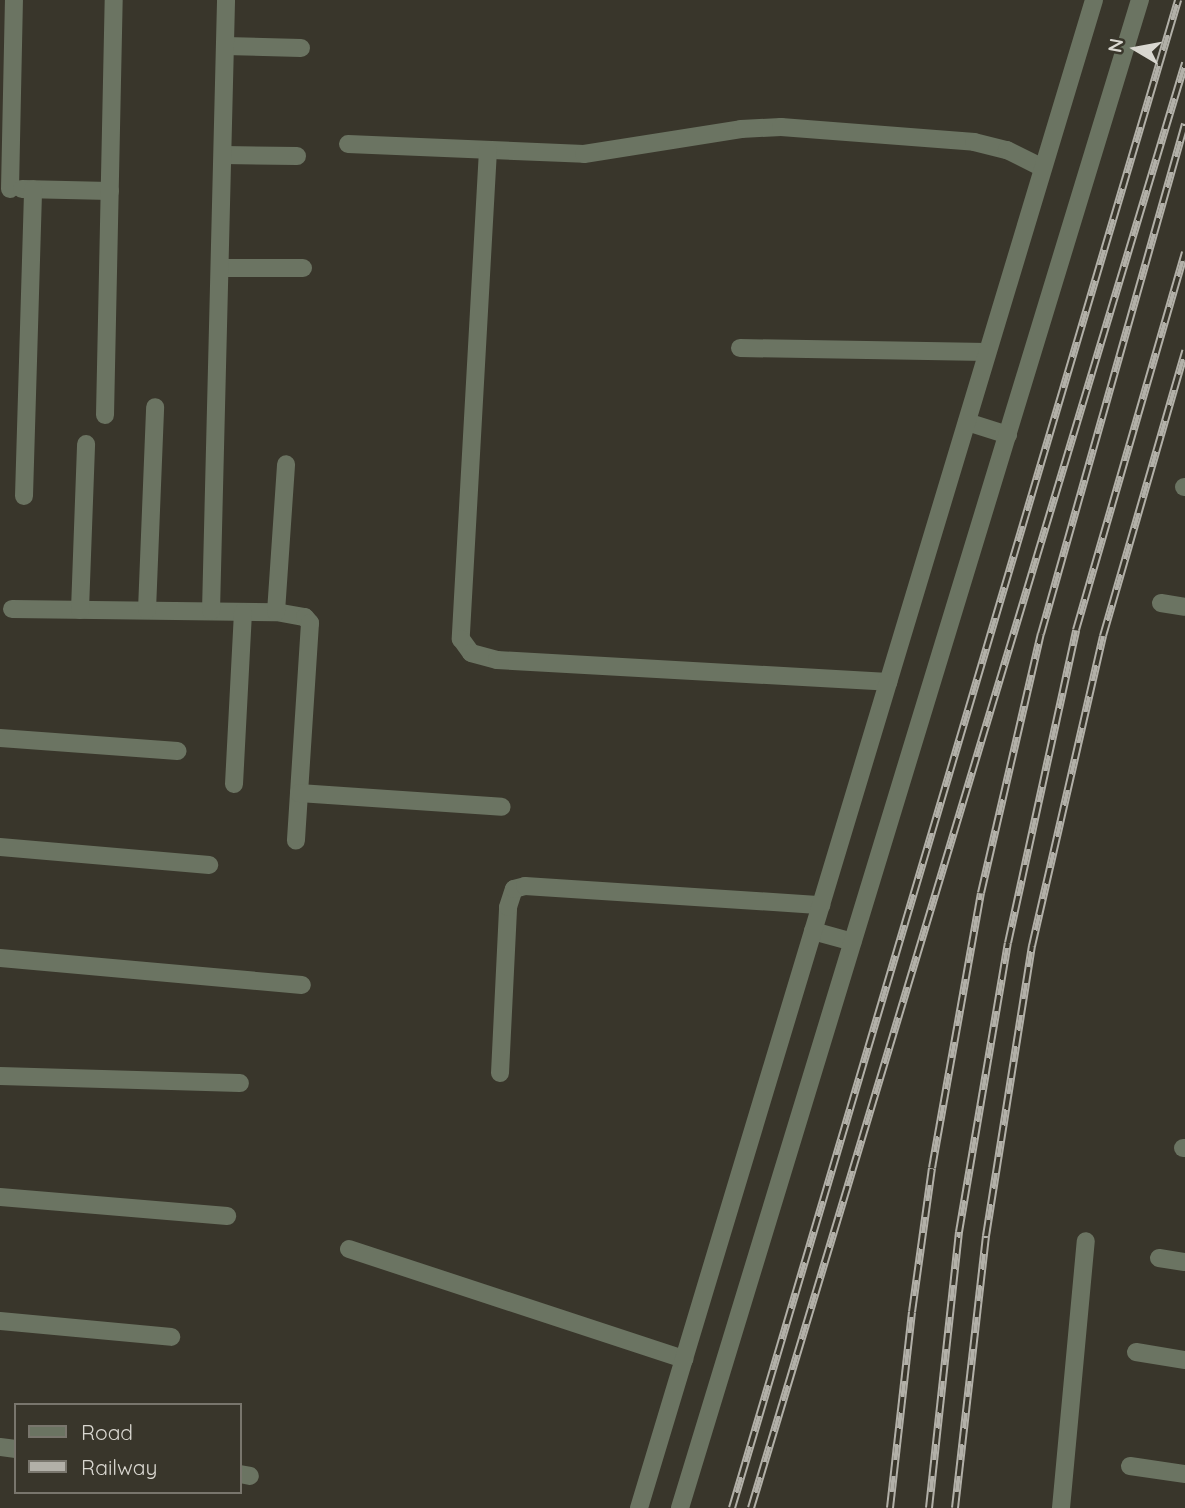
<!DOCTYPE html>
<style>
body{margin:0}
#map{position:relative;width:1185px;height:1508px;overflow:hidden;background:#39362b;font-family:Quicksand,sans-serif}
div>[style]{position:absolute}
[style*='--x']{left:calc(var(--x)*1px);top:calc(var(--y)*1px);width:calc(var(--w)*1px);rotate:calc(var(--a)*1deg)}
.minor>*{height:18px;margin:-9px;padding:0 9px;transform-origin:9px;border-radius:9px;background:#6b7462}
.rail>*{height:8px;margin-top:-4px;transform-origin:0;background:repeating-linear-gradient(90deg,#39362b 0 16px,#b2b0a8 0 32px);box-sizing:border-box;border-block:2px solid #b2b0a8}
span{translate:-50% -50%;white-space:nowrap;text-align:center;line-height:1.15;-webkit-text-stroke:5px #39362b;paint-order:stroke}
.legend{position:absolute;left:14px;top:1403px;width:228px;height:91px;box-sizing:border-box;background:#39362b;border:2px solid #79766d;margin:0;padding:9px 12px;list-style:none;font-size:21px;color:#d9d7d0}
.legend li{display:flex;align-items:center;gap:14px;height:35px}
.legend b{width:35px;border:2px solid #79766d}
.north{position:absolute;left:1101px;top:14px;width:70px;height:70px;-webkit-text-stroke:5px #39362b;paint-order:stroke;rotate:280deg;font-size:19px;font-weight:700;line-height:28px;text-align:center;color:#d9d7d0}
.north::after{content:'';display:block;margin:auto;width:24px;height:32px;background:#d9d7d0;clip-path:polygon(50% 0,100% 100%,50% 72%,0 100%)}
</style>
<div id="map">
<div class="minor">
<i style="--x:225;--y:46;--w:76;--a:1.5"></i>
<i style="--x:348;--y:144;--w:236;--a:2.4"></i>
<i style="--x:584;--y:154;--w:159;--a:-9"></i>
<i style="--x:741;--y:129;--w:40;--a:-2.9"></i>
<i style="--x:781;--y:127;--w:194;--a:4.4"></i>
<i style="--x:974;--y:142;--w:34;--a:14"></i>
<i style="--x:1007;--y:150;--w:40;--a:26.6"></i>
<i style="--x:488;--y:150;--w:490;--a:93.2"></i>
<i style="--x:461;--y:639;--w:17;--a:54"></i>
<i style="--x:471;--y:653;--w:27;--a:15"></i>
<i style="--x:497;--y:660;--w:392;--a:3.2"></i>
<i style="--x:223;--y:155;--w:74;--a:0.8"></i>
<i style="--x:10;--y:189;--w:189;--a:-88.8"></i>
<i style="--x:22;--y:189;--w:88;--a:1.3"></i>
<i style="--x:221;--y:268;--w:82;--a:0"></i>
<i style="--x:740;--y:348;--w:247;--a:0.9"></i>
<i style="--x:105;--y:415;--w:415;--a:-88.8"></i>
<i style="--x:967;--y:422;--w:43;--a:17.6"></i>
<i style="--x:1184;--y:487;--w:1;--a:0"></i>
<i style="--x:24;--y:496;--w:307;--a:-88.3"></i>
<i style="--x:1161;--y:603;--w:24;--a:9"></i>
<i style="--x:12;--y:609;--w:264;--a:0.7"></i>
<i style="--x:276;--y:612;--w:29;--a:10"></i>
<i style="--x:305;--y:617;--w:8;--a:50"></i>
<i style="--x:310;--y:623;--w:218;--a:93.7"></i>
<i style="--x:80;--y:610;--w:166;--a:-87.9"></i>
<i style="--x:147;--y:610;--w:203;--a:-87.7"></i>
<i style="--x:211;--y:611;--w:611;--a:-88.59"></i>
<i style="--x:276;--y:612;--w:148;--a:-86.1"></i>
<i style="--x:0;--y:738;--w:178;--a:4.2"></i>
<i style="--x:234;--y:784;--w:172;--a:-87"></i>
<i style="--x:299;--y:793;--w:203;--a:3.9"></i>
<i style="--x:0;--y:847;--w:210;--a:4.9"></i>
<i style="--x:813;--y:931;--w:41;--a:15.4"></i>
<i style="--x:0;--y:958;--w:303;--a:5.1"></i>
<i style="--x:500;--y:1073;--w:166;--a:-87.2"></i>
<i style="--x:508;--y:907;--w:19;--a:-72"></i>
<i style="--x:514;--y:889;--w:11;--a:-15"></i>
<i style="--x:525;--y:886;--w:297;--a:3.7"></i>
<i style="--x:0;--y:1076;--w:240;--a:1.7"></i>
<i style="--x:1183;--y:1148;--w:2;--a:0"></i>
<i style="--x:0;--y:1197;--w:228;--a:4.8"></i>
<i style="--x:349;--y:1249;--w:353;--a:18.2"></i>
<i style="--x:1159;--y:1258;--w:26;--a:9"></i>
<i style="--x:0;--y:1321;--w:172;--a:5.3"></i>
<i style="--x:1136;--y:1352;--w:50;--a:9.3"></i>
<i style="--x:0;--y:1447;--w:16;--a:7"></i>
<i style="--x:1130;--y:1466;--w:56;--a:8.3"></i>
<i style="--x:240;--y:1474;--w:10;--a:11"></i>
<i style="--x:639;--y:1508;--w:1575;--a:-73.21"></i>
<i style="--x:680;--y:1508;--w:1577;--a:-73.04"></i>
<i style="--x:1061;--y:1508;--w:268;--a:-84.7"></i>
</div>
<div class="rail">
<i style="--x:732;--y:1508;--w:1573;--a:-73.52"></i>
<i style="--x:751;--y:1508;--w:1509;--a:-73.28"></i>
<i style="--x:890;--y:1508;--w:197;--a:-83.6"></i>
<i style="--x:912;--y:1312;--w:145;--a:-82.1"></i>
<i style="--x:932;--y:1168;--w:279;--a:-79.9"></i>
<i style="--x:981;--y:893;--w:266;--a:-77"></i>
<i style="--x:1041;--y:634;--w:530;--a:-74.23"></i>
<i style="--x:929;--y:1508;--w:278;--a:-83.8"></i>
<i style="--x:959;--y:1232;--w:293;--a:-80.4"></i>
<i style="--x:1008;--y:943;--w:320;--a:-77.7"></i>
<i style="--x:1076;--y:630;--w:393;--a:-73.9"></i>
<i style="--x:955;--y:1508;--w:274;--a:-83.5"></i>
<i style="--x:986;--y:1236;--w:294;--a:-81"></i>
<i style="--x:1032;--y:946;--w:318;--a:-77.1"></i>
<i style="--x:1103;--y:636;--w:297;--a:-73.9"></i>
</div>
<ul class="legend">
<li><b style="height:9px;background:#6b7462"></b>Road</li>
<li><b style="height:9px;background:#b2b0a8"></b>Railway</li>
</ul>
<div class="north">N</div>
</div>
